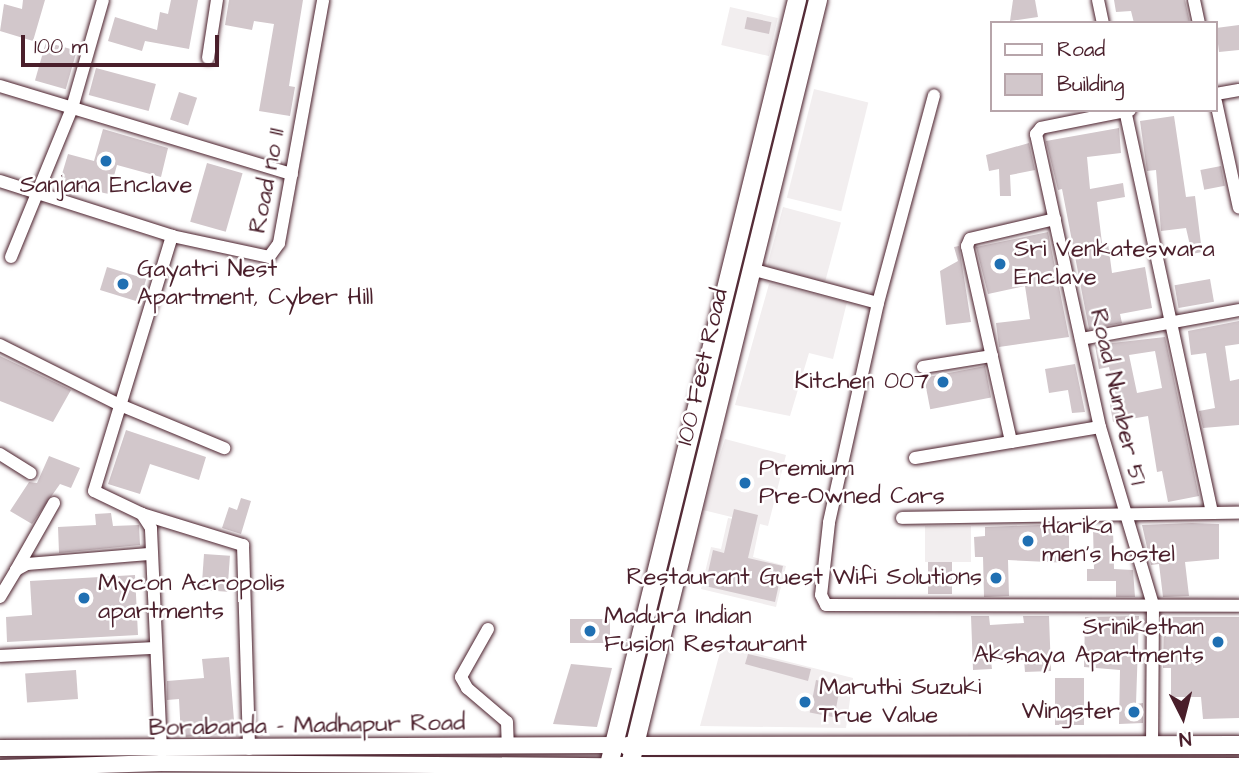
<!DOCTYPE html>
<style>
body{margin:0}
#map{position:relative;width:1239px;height:773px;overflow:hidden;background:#fff;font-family:"Architects Daughter",sans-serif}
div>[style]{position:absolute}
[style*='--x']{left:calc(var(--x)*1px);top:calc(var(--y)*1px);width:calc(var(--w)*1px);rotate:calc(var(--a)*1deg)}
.built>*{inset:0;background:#f2eeef;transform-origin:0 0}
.building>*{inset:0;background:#d2c7cb;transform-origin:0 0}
.roads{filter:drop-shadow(0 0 2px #4a1f2b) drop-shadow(0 0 2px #4a1f2b)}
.minor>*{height:12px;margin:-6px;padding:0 6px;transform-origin:6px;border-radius:6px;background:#fff}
.tertiary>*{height:16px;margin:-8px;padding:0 8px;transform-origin:8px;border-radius:8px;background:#fff}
.secondary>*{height:18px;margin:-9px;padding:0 9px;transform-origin:9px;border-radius:9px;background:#fff}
.dots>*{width:19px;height:19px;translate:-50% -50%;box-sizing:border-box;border:4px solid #fff;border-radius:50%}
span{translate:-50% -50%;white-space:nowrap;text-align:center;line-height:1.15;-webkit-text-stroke:5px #fff;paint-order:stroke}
.street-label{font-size:24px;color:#4a1f2b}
.poi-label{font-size:24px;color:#4a1f2b}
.left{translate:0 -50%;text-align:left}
.right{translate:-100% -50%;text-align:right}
.legend{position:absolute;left:990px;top:21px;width:228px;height:91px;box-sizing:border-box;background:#fff;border:2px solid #b7a5aa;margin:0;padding:9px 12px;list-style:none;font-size:21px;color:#4a1f2b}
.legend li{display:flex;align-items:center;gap:14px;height:35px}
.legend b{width:35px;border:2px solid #b7a5aa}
.north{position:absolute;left:1148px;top:682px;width:70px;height:70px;-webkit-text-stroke:5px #fff;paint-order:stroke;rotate:174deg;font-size:19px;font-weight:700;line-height:28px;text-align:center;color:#4a1f2b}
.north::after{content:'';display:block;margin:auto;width:24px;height:32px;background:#4a1f2b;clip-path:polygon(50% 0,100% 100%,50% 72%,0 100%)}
.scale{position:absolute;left:21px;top:35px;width:198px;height:32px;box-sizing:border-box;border:4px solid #4a1f2b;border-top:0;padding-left:9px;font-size:21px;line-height:24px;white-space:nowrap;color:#4a1f2b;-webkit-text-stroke:5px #fff;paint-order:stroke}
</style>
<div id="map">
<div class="built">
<i style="left:730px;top:7px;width:49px;height:39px;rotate:13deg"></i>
<i style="left:814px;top:89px;width:56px;height:112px;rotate:14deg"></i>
<i style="left:783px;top:207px;width:60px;height:62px;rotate:15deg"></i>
<i style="clip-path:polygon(769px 284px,847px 302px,833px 359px,809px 353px,790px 416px,735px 405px)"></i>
<i style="clip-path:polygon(725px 439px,786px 455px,768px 526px,760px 524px,753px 557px,786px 566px,776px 607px,701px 589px,711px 547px,721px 549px,728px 518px,756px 523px,703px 510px)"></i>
<i style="left:925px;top:526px;width:46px;height:36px"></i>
<i style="clip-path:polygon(722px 645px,853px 678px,846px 728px,700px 726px)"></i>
</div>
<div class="building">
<i style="clip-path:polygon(23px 0,45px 0,33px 41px,0 31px,4px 4px,22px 9px)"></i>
<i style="clip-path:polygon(171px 0,198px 0,189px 49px,145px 41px,142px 51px,108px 41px,115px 17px,157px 30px,160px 12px,168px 14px)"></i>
<i style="clip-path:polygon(229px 0,303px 0,289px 86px,295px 87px,290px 116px,259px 111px,274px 24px,254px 21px,252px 30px,225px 25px)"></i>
<i style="clip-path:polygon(1013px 0,1035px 0,1038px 17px,1010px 21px)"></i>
<i style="clip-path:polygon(1114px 0,1185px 0,1190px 23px,1134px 23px,1131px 11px,1116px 12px)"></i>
<i style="left:747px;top:17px;width:25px;height:12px;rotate:12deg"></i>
<i style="clip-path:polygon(1239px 25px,1239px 50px,1219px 52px,1216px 28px)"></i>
<i style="left:46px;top:42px;width:32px;height:40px;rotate:16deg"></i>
<i style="left:96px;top:68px;width:62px;height:28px;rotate:15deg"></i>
<i style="left:179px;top:92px;width:19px;height:29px;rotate:18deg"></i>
<i style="clip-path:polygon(1174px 116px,1186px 197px,1195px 196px,1202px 252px,1192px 254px,1186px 228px,1161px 231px,1156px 170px,1147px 171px,1140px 121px)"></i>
<i style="clip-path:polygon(1119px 128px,1121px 153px,1087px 157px,1090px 189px,1123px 183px,1125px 197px,1097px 202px,1102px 243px,1108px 243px,1112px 273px,1145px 267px,1152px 308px,1120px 314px,1122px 323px,1089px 329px,1062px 189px,1058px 190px,1046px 141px)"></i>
<i style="clip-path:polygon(103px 129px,168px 148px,161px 177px,117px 165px,109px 194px,59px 184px,68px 154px,94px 161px)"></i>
<i style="clip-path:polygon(1029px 143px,1035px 170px,1010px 175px,1011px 196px,1000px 196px,999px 169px,989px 171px,986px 155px)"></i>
<i style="left:207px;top:163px;width:37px;height:61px;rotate:16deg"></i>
<i style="left:1221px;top:166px;width:20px;height:21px;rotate:79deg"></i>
<i style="clip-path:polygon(1048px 232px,1069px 337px,999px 347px,996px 323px,1030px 319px,1025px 286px,988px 294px,976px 247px)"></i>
<i style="clip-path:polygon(959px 246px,971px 322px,946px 325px,940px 271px,958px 261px,954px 247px)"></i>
<i style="left:107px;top:267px;width:41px;height:24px;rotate:17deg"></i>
<i style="left:1210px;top:279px;width:23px;height:36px;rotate:80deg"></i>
<i style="clip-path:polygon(1239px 321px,1239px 344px,1225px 346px,1230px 381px,1239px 379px,1239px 425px,1203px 428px,1199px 411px,1215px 408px,1206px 353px,1191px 355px,1188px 331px)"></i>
<i style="clip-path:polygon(evenodd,1165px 337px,1199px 496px,1168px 502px,1162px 471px,1157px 472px,1148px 416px,1113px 422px,1109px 398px,1116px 396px,1109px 367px,1099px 369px,1095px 345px,1165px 337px,1155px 351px,1162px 388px,1137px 393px,1129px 355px,1155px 351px)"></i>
<i style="clip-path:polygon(0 356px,71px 390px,53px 422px,0 401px)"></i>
<i style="clip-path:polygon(1075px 364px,1085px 412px,1072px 413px,1068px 390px,1049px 393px,1045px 369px)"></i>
<i style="left:985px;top:366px;width:32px;height:62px;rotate:79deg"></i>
<i style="clip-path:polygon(126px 430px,206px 457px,199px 480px,150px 464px,140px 494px,108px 484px)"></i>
<i style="clip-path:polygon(49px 456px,80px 468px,71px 488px,60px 484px,32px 524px,10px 511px,29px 482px,37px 483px)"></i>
<i style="clip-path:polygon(241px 498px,251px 501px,241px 534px,222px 528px,229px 507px,237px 510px)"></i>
<i style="clip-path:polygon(734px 509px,758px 515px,748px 558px,783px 566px,775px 602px,705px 586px,713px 550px,724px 553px)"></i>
<i style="clip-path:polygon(111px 513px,113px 526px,139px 525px,140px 545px,59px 553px,58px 527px,96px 525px,95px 514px)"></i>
<i style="clip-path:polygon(1192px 523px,1219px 524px,1219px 559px,1185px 562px,1189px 596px,1163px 597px,1159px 564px,1151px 565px,1142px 525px)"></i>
<i style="clip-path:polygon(1042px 525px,1069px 529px,1069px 563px,1008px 560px,1009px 596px,984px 597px,983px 557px,975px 557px,974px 537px,985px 536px,985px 527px)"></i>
<i style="clip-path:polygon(1093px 528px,1113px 528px,1114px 569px,1133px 570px,1135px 597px,1116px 597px,1116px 581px,1087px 581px,1087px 569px,1094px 569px)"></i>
<i style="left:204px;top:554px;width:26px;height:36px;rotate:4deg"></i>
<i style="left:928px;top:562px;width:24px;height:32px"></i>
<i style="clip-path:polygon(135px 575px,138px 635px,7px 642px,6px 617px,32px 615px,30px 581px)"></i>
<i style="clip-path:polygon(971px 616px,989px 616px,990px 625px,1024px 623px,1023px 616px,1049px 616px,1051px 671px,1025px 672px,1024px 660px,991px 661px,992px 669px,973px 670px)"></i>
<i style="clip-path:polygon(1139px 616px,1136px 704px,1143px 703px,1143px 723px,1119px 724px,1120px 670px,1084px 667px,1085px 617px)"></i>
<i style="clip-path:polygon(1164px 617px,1239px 617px,1239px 718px,1203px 719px,1201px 697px,1171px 697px,1171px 668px,1163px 668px)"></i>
<i style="left:570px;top:619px;width:40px;height:24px"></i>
<i style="clip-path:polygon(748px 654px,811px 669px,808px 681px,745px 664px)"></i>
<i style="clip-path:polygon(229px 657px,235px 733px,181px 737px,179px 699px,167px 700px,167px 681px,204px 678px,202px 659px)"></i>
<i style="clip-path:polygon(571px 664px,612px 668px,597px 727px,553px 724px)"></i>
<i style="left:76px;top:670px;width:29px;height:51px;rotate:86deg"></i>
<i style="left:1055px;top:678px;width:29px;height:47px"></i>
<i style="left:816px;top:680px;width:25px;height:33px;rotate:11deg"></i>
</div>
<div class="roads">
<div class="minor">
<i style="--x:1098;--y:0;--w:24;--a:78"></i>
<i style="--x:1194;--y:0;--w:24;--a:78"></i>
<i style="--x:208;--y:58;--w:59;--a:-81.2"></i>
<i style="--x:0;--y:86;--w:305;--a:16.8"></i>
<i style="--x:1216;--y:94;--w:23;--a:-10"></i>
<i style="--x:1216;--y:102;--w:108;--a:77.8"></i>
<i style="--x:1125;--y:110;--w:412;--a:77.8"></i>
<i style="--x:1130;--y:110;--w:91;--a:168.6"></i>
<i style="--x:1041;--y:128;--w:8;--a:130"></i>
<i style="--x:1036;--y:134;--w:300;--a:77.7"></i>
<i style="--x:1100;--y:427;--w:186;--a:73.4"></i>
<i style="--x:1153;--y:605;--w:142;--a:90.4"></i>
<i style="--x:0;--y:181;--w:181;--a:17.7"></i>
<i style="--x:172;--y:236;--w:99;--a:12.2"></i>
<i style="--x:269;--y:257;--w:17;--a:-54"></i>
<i style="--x:279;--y:243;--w:247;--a:-79.7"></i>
<i style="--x:1055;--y:219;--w:87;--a:166.8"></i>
<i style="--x:970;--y:239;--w:8;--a:113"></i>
<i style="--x:967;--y:246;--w:201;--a:77.3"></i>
<i style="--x:1011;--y:442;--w:90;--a:-9.6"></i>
<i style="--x:11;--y:257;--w:161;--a:-67.7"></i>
<i style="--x:72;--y:108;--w:112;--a:-74"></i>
<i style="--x:751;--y:269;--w:131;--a:15"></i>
<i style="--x:878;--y:303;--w:225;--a:102.6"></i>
<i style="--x:829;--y:523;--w:72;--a:96.3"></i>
<i style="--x:821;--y:595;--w:11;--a:63"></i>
<i style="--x:826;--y:605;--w:413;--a:0.1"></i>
<i style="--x:878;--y:303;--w:215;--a:-74.9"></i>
<i style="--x:1081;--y:339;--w:161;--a:-10.4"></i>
<i style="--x:0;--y:345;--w:134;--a:26.6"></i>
<i style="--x:120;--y:405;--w:113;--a:22.5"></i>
<i style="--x:923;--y:367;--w:70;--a:-9.1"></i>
<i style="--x:0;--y:454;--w:36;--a:32"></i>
<i style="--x:915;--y:458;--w:97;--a:-9.5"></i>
<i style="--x:142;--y:514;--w:106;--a:17.1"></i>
<i style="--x:243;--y:545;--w:204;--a:88.3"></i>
<i style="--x:902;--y:518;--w:337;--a:-0.9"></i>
<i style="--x:16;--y:570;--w:77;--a:-60.4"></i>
<i style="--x:0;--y:597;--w:31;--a:-59"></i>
<i style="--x:16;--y:570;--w:13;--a:-29"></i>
<i style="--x:27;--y:564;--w:122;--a:-4.7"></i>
<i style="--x:488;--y:629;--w:55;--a:119.4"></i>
<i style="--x:461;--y:677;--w:13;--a:61"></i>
<i style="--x:467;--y:688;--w:52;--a:40.4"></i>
<i style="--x:507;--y:722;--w:24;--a:88"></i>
<i style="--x:0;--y:656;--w:154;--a:-3"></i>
<i style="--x:161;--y:750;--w:222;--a:-92.6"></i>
<i style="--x:151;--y:528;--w:17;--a:-123"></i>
<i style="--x:142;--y:514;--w:53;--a:-154.4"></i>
<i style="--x:94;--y:491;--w:267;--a:-73"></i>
</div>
<div class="tertiary">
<i style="--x:0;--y:748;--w:615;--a:-0.28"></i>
<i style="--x:0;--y:768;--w:161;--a:-1.8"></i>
<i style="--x:161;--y:763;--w:448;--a:0.4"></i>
</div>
<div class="secondary">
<i style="--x:627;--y:746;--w:612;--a:-0.09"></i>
<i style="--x:619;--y:766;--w:620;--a:0.09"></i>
<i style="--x:607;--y:773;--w:796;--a:-76.19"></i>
<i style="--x:628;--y:773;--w:796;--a:-76.19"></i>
</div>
</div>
<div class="dots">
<i style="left:106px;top:161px;background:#1f6fb2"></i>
<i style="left:1000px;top:264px;background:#1f6fb2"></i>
<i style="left:123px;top:284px;background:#1f6fb2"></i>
<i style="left:943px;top:382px;background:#1f6fb2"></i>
<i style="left:745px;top:483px;background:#1f6fb2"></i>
<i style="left:1028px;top:541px;background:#1f6fb2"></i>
<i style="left:996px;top:578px;background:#1f6fb2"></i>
<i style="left:84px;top:598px;background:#1f6fb2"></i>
<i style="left:590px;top:631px;background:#1f6fb2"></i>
<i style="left:1218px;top:642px;background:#1f6fb2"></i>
<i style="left:805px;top:702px;background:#1f6fb2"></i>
<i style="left:1134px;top:712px;background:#1f6fb2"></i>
</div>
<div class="street-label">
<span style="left:268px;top:181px;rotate:-79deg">Road no 11</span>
<span style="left:703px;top:367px;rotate:-77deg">100 Feet Road</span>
<span style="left:1117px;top:397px;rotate:77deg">Road Number 51</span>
<span style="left:307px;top:726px;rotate:-1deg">Borabanda - Madhapur Road</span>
</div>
<div class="poi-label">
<span style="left:106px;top:186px">Sanjana Enclave</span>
<span class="left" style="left:1014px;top:264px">Sri Venkateswara<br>Enclave</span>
<span class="left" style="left:137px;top:284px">Gayatri Nest<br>Apartment, Cyber Hill</span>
<span class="right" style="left:929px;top:382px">Kitchen 007</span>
<span class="left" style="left:759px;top:483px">Premium<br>Pre-Owned Cars</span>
<span class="left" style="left:1042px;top:541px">Harika<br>men's hostel</span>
<span class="right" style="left:982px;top:578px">Restaurant Guest Wifi Solutions</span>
<span class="left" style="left:98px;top:598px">Mycon Acropolis<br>apartments</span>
<span class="left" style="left:604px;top:631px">Madura Indian<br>Fusion Restaurant</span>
<span class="right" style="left:1204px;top:642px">Srinikethan<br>Akshaya Apartments</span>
<span class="left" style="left:819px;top:702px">Maruthi Suzuki<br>True Value</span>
<span class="right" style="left:1120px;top:712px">Wingster</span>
</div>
<ul class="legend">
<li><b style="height:9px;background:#fff"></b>Road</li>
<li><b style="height:19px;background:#d2c7cb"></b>Building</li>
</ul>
<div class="north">N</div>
<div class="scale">100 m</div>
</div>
